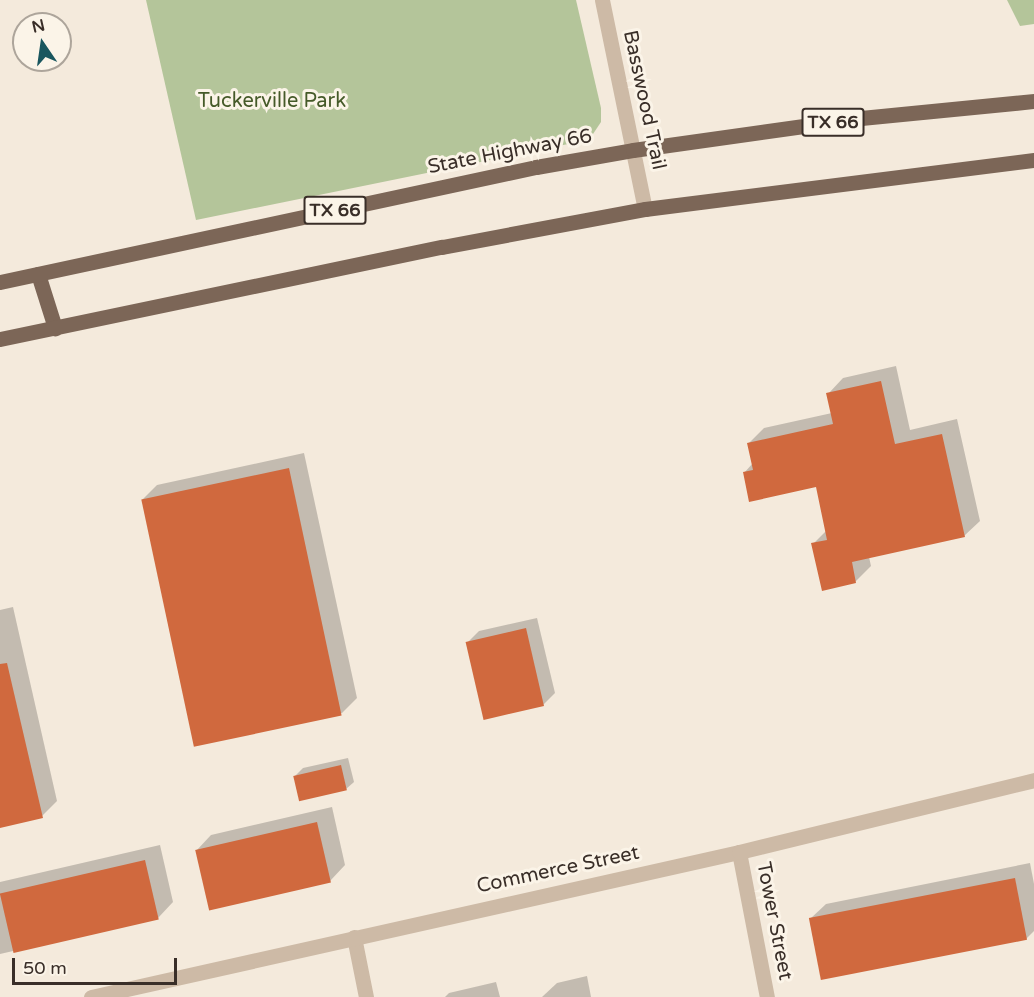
<!DOCTYPE html>
<style>
body{margin:0}
#map{position:relative;width:1034px;height:997px;overflow:hidden;background:#f4eadc;font-family:"Varela Round",sans-serif}
div>[style]{position:absolute}
[style*='--x']{left:calc(var(--x)*1px);top:calc(var(--y)*1px);width:calc(var(--w)*1px);rotate:calc(var(--a)*1deg)}
.green>*{inset:0;background:#b4c59a}
.shadow>*{inset:0;background:#0003}
.building>*{inset:0;background:#d0693e;transform-origin:0 0}
.minor>*{height:15px;margin:-7.5px;padding:0 7.5px;transform-origin:7.5px;border-radius:7.5px;background:#cdbaa6}
.tertiary>*{height:15px;margin:-7.5px;padding:0 7.5px;transform-origin:7.5px;border-radius:7.5px;background:#cdbaa6}
.primary>*{height:15px;margin:-7.5px;padding:0 7.5px;transform-origin:7.5px;border-radius:7.5px;background:#7c6657}
span{translate:-50% -50%;white-space:nowrap;text-align:center;line-height:1.15;-webkit-text-stroke:6px #fbf4e8;paint-order:stroke}
.shield-label span{padding:2px 4px;background:#fbf4e8;border:2px solid;border-radius:4px;-webkit-text-stroke-width:0}
.shield-label{font-size:18px;color:#392e28;font-weight:700}
.street-label{font-size:20px;color:#392e28}
.park-label{font-size:20px;color:#455a29}
.north{position:absolute;left:12px;top:12px;width:60px;height:60px;box-sizing:border-box;background:#fbf4e8;border:2px solid #ada59b;border-radius:50%;rotate:347deg;font-size:16px;font-weight:700;line-height:24px;text-align:center;color:#392e28}
.north::after{content:'';display:block;margin:auto;width:21px;height:27px;background:#19565e;clip-path:polygon(50% 0,100% 100%,50% 72%,0 100%)}
.scale{position:absolute;left:12px;top:958px;width:165px;height:27px;box-sizing:border-box;border:3px solid #392e28;border-top:0;padding-left:8px;font-size:18px;line-height:21px;white-space:nowrap;color:#392e28;-webkit-text-stroke:4px #fbf4e8;paint-order:stroke}
</style>
<div id="map">
<div class="green">
<i style="clip-path:polygon(146px 0,576px 0,601px 108px,601px 122px,591px 137px,583px 141px,196px 220px)"></i>
<i style="clip-path:polygon(1007px 0,1034px 0,1034px 24px,1020px 26px)"></i>
</div>
<div class="shadow">
<i style="clip-path:polygon(896px 366px,910px 430px,957px 419px,980px 521px,964px 536px,869px 557px,871px 566px,855px 582px,813px 544px,827px 530px,817px 485px,744px 473px,753px 463px,749px 443px,764px 428px,832px 413px,828px 394px,843px 378px)"></i>
<i style="clip-path:polygon(304px 453px,357px 698px,342px 713px,196px 745px,142px 500px,157px 485px)"></i>
<i style="clip-path:polygon(13px 607px,57px 801px,42px 816px,0 826px,0 610px)"></i>
<i style="clip-path:polygon(537px 618px,555px 693px,543px 705px,468px 642px,479px 631px)"></i>
<i style="clip-path:polygon(348px 758px,354px 782px,346px 789px,295px 776px,303px 768px)"></i>
<i style="clip-path:polygon(332px 807px,345px 865px,330px 881px,196px 851px,211px 835px)"></i>
<i style="clip-path:polygon(160px 845px,173px 902px,158px 918px,0 954px,0 882px)"></i>
<i style="clip-path:polygon(1030px 863px,1034px 884px,1034px 931px,1026px 939px,810px 919px,826px 904px)"></i>
<i style="clip-path:polygon(587px 976px,591px 997px,542px 997px,557px 983px)"></i>
<i style="clip-path:polygon(496px 982px,500px 997px,445px 997px,449px 993px)"></i>
</div>
<div class="building">
<i style="clip-path:polygon(881px 381px,895px 444px,942px 434px,965px 537px,852px 562px,856px 583px,822px 591px,811px 543px,827px 540px,816px 487px,749px 502px,743px 472px,753px 470px,747px 443px,833px 424px,826px 393px)"></i>
<i style="left:289px;top:468px;width:253px;height:151px;rotate:78deg"></i>
<i style="left:526px;top:628px;width:80px;height:62px;rotate:77deg"></i>
<i style="clip-path:polygon(7px 663px,43px 818px,0 828px,0 664px)"></i>
<i style="left:341px;top:765px;width:26px;height:49px;rotate:77deg"></i>
<i style="left:317px;top:822px;width:62px;height:125px;rotate:77deg"></i>
<i style="left:145px;top:860px;width:61px;height:149px;rotate:77deg"></i>
<i style="left:1015px;top:878px;width:63px;height:210px;rotate:79deg"></i>
</div>
<div class="minor">
<i style="--x:602;--y:0;--w:213;--a:78.4"></i>
<i style="--x:739;--y:852;--w:148;--a:79.1"></i>
<i style="--x:354;--y:937;--w:61;--a:78.7"></i>
</div>
<div class="tertiary">
<i style="--x:91;--y:997;--w:664;--a:-12.61"></i>
<i style="--x:739;--y:852;--w:304;--a:-13.7"></i>
</div>
<div class="primary">
<i style="--x:38;--y:274;--w:57;--a:72.5"></i>
<i style="--x:0;--y:282;--w:548;--a:-12.11"></i>
<i style="--x:536;--y:167;--w:98;--a:-9.9"></i>
<i style="--x:633;--y:150;--w:230;--a:-8"></i>
<i style="--x:861;--y:118;--w:174;--a:-5.6"></i>
<i style="--x:0;--y:339;--w:451;--a:-11.8"></i>
<i style="--x:442;--y:247;--w:207;--a:-10.6"></i>
<i style="--x:645;--y:209;--w:392;--a:-7.2"></i>
</div>
<div class="shield-label">
<span style="left:833px;top:122px">TX 66</span>
<span style="left:335px;top:210px">TX 66</span>
</div>
<div class="street-label">
<span style="left:644px;top:100px;rotate:78deg">Basswood Trail</span>
<span style="left:510px;top:152px;rotate:-11deg">State Highway 66</span>
<span style="left:558px;top:870px;rotate:-12deg">Commerce Street</span>
<span style="left:774px;top:921px;rotate:79deg">Tower Street</span>
</div>
<div class="park-label">
<span style="left:272px;top:101px">Tuckerville Park</span>
</div>
<div class="north">N</div>
<div class="scale">50 m</div>
</div>
